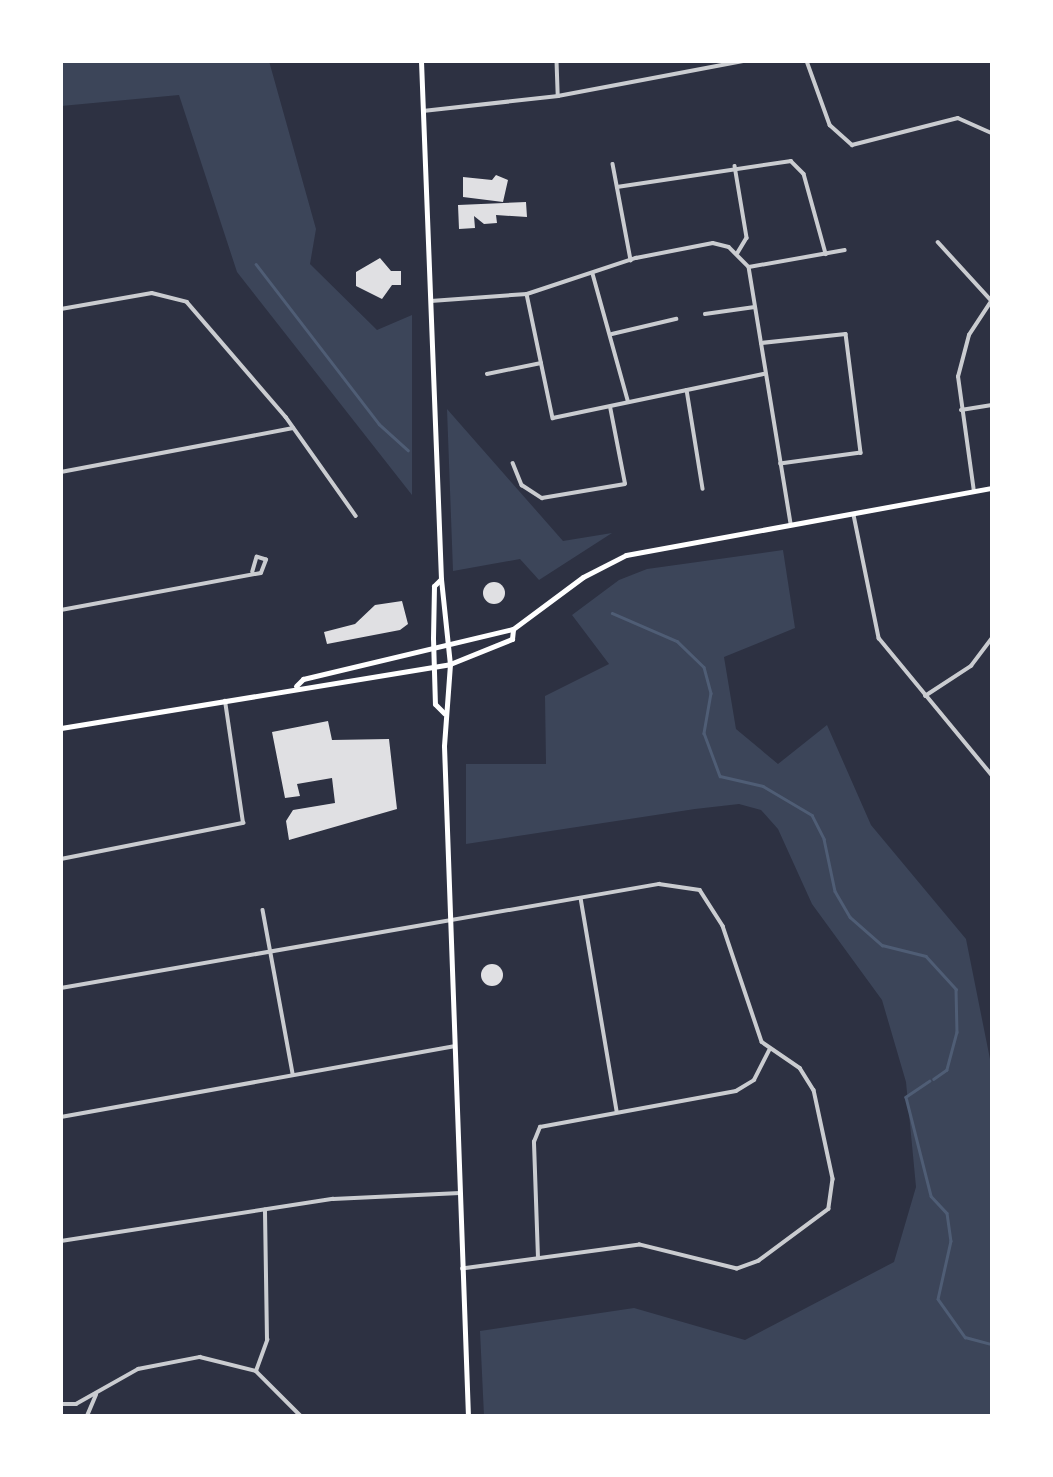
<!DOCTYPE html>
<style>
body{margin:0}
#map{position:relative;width:1053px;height:1477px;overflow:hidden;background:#2d3142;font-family:"DejaVu Sans",sans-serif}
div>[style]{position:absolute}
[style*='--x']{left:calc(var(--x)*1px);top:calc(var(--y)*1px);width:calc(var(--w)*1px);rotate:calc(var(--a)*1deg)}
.green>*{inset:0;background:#3c4559}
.stream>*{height:2.5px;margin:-1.25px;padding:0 1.25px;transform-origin:1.25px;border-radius:1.25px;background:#4f5d75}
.building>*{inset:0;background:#e0e0e3}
.round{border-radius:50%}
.minor>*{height:3.5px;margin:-1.75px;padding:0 1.75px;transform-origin:1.75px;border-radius:1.75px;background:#caccd0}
.secondary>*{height:5px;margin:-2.5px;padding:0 2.5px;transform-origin:2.5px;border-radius:2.5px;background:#fff}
span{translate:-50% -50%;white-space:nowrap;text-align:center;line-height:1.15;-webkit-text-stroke:6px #fff;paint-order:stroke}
.frame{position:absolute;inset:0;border:63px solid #fff;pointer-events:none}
</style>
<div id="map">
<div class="green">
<i style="clip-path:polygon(61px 61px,269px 61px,316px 229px,310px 264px,377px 330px,412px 315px,412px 495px,237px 272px,179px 95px,61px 106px)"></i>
<i style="clip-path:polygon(447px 409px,563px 541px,612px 533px,539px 580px,520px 559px,453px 571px)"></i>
<i style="clip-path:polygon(783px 550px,795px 628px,724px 657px,736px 729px,778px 764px,827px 725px,871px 825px,966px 939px,992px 1069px,992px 1416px,484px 1416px,480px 1331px,634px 1308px,745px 1340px,894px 1262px,916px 1187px,906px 1082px,882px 1000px,812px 904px,778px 829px,761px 810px,739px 804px,695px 809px,466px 844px,466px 764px,546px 764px,545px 696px,609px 664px,572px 615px,619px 580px,647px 569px)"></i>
</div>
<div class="stream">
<i style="--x:256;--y:264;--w:202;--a:52.4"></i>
<i style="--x:379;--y:424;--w:39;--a:42"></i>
<i style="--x:612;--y:613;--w:71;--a:23.3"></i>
<i style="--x:677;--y:641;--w:37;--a:44"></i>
<i style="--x:704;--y:667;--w:27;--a:75"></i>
<i style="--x:711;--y:693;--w:41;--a:99.9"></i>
<i style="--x:704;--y:733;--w:46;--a:69.6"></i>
<i style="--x:720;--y:776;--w:44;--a:13.1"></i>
<i style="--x:763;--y:786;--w:57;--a:30.6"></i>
<i style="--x:812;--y:815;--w:27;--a:63"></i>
<i style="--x:824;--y:839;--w:53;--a:78.1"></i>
<i style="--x:835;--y:891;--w:30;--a:60"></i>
<i style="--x:850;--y:917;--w:43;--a:41.2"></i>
<i style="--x:882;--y:945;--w:45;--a:14"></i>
<i style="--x:926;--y:956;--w:45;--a:47.7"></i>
<i style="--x:956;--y:989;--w:43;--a:88.7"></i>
<i style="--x:957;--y:1032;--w:39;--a:105"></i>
<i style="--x:947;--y:1070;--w:16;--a:145"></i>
<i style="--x:930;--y:1081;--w:29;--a:146"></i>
<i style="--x:906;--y:1097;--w:102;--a:75.8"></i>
<i style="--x:931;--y:1196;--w:23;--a:47"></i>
<i style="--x:947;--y:1213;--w:28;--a:82"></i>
<i style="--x:951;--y:1241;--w:59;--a:102.6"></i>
<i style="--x:938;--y:1299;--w:47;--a:54.6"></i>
<i style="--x:965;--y:1337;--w:28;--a:15"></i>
</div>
<div class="building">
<i style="clip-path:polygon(496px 175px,508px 180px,503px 202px,463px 197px,463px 177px,492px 180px)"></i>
<i style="clip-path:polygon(526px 202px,527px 217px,496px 215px,497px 223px,484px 224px,474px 216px,475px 228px,459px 229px,458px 205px)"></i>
<i style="clip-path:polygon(380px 258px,391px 271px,401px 271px,401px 285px,392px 285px,382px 299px,356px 286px,356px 272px)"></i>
<i class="round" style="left:483px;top:582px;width:22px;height:22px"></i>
<i style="clip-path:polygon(402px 601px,408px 624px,400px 630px,327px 644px,324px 632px,355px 624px,375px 605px)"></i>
<i style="clip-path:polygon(328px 721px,332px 740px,389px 739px,397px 809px,289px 840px,286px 821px,293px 810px,335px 803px,332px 778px,297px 784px,300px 796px,285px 798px,272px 732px)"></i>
<i class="round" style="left:481px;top:964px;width:22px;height:22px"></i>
</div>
<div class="minor">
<i style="--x:557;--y:61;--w:35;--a:88"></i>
<i style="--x:807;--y:61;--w:68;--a:70.2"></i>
<i style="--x:830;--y:125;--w:30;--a:42"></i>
<i style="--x:852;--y:145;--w:109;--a:-14.3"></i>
<i style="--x:958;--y:118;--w:37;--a:24"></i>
<i style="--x:423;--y:111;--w:136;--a:-6.3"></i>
<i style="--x:558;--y:96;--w:188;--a:-10.7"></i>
<i style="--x:613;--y:164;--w:98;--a:79.4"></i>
<i style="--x:735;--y:166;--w:73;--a:80.5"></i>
<i style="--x:747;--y:238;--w:17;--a:121"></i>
<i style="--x:617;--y:187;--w:176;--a:-8.5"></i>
<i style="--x:791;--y:161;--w:18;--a:45"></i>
<i style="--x:804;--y:174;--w:83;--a:74.6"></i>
<i style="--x:938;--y:242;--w:79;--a:47.6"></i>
<i style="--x:749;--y:267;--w:97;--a:-10"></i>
<i style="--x:593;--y:274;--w:131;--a:74.5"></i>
<i style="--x:527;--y:294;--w:127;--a:78.2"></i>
<i style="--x:553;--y:418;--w:216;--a:-11.8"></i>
<i style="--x:431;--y:301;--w:96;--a:-4.2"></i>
<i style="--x:527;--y:294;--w:115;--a:-18.3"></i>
<i style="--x:636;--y:258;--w:78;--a:-11"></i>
<i style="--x:713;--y:243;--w:16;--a:14"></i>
<i style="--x:729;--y:247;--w:28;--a:45"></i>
<i style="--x:749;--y:267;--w:259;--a:80.7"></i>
<i style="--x:61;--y:309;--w:92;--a:-10"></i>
<i style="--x:152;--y:293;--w:36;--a:14"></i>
<i style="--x:187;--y:302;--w:152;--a:49.3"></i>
<i style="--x:286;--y:417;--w:121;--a:54.7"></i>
<i style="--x:705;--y:314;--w:50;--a:-8"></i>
<i style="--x:612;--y:334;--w:66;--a:-13.2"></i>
<i style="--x:761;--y:343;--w:85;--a:-6"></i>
<i style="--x:846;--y:334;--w:120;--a:82.8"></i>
<i style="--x:861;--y:453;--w:81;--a:172.2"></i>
<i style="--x:487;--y:374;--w:55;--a:-11.5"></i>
<i style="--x:687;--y:390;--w:100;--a:80.8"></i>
<i style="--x:961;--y:410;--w:31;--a:-9"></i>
<i style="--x:513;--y:463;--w:24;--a:68"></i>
<i style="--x:522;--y:485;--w:24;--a:33"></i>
<i style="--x:542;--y:498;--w:84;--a:-9.6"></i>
<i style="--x:625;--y:484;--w:78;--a:-101"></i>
<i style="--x:61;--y:472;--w:236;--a:-10.7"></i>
<i style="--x:974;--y:492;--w:116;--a:-97.9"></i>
<i style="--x:958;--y:377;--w:43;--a:-75.3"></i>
<i style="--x:969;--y:335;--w:42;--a:-56.7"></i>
<i style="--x:854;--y:515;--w:126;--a:78.5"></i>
<i style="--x:879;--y:638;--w:178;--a:50.5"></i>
<i style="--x:61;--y:610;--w:203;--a:-10.5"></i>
<i style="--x:261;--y:573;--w:14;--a:-69"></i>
<i style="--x:266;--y:560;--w:9;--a:-162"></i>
<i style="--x:257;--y:557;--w:15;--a:106"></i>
<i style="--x:925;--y:696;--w:55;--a:-33.1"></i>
<i style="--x:971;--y:666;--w:35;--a:-53"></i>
<i style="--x:61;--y:859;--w:186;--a:-11.2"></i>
<i style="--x:243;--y:823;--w:123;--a:-98.4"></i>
<i style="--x:581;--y:898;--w:216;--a:80.4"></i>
<i style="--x:263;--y:910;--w:167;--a:79.6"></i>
<i style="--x:61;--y:988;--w:607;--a:-9.87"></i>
<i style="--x:659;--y:884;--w:41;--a:8.3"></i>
<i style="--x:700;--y:890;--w:43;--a:57.4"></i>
<i style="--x:723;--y:926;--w:122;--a:71.4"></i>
<i style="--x:762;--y:1042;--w:46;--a:34.4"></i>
<i style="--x:800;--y:1068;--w:26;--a:58"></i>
<i style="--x:814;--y:1090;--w:91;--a:77.9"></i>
<i style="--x:833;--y:1179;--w:30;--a:98"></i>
<i style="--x:829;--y:1209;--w:87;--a:143.4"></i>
<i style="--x:759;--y:1261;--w:23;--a:160"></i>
<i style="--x:737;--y:1269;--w:100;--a:-166.1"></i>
<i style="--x:640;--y:1245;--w:179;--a:172.3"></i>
<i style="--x:61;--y:1117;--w:399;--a:-10.2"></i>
<i style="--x:61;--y:1241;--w:275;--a:-8.8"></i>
<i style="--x:333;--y:1199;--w:127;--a:-2.7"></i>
<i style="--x:538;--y:1258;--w:116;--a:-92"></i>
<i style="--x:534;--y:1142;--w:16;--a:-68"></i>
<i style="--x:540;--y:1127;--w:199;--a:-10.4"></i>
<i style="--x:736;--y:1091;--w:21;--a:-31"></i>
<i style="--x:754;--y:1080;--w:34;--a:-63"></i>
<i style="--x:256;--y:1371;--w:33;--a:-70"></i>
<i style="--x:267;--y:1340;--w:130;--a:-90.9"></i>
<i style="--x:61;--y:1404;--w:15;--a:0"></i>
<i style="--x:76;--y:1404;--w:71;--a:-29.4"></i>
<i style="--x:138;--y:1369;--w:63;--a:-11"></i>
<i style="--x:200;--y:1357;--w:58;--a:14"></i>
<i style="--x:256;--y:1371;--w:64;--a:45"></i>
<i style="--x:87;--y:1416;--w:23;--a:-67"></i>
</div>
<div class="secondary">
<i style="--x:421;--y:61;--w:518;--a:87.79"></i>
<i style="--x:441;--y:579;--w:85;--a:84"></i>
<i style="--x:450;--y:664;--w:82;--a:94.2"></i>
<i style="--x:444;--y:746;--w:670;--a:87.95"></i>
<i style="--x:441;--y:579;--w:10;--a:135"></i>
<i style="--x:434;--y:586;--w:52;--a:91.1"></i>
<i style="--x:433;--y:638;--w:66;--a:88.3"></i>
<i style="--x:435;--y:704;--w:13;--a:45"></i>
<i style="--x:296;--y:686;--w:10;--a:-45"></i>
<i style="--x:303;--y:679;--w:216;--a:-13.4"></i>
<i style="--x:513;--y:629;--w:87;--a:-36.6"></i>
<i style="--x:583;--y:577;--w:48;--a:-27.1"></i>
<i style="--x:626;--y:555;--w:372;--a:-10.4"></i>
<i style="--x:61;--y:728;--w:394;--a:-9.3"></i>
<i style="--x:450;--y:664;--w:67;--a:-22"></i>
<i style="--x:512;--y:639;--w:10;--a:-84"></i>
</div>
<div class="frame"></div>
</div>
